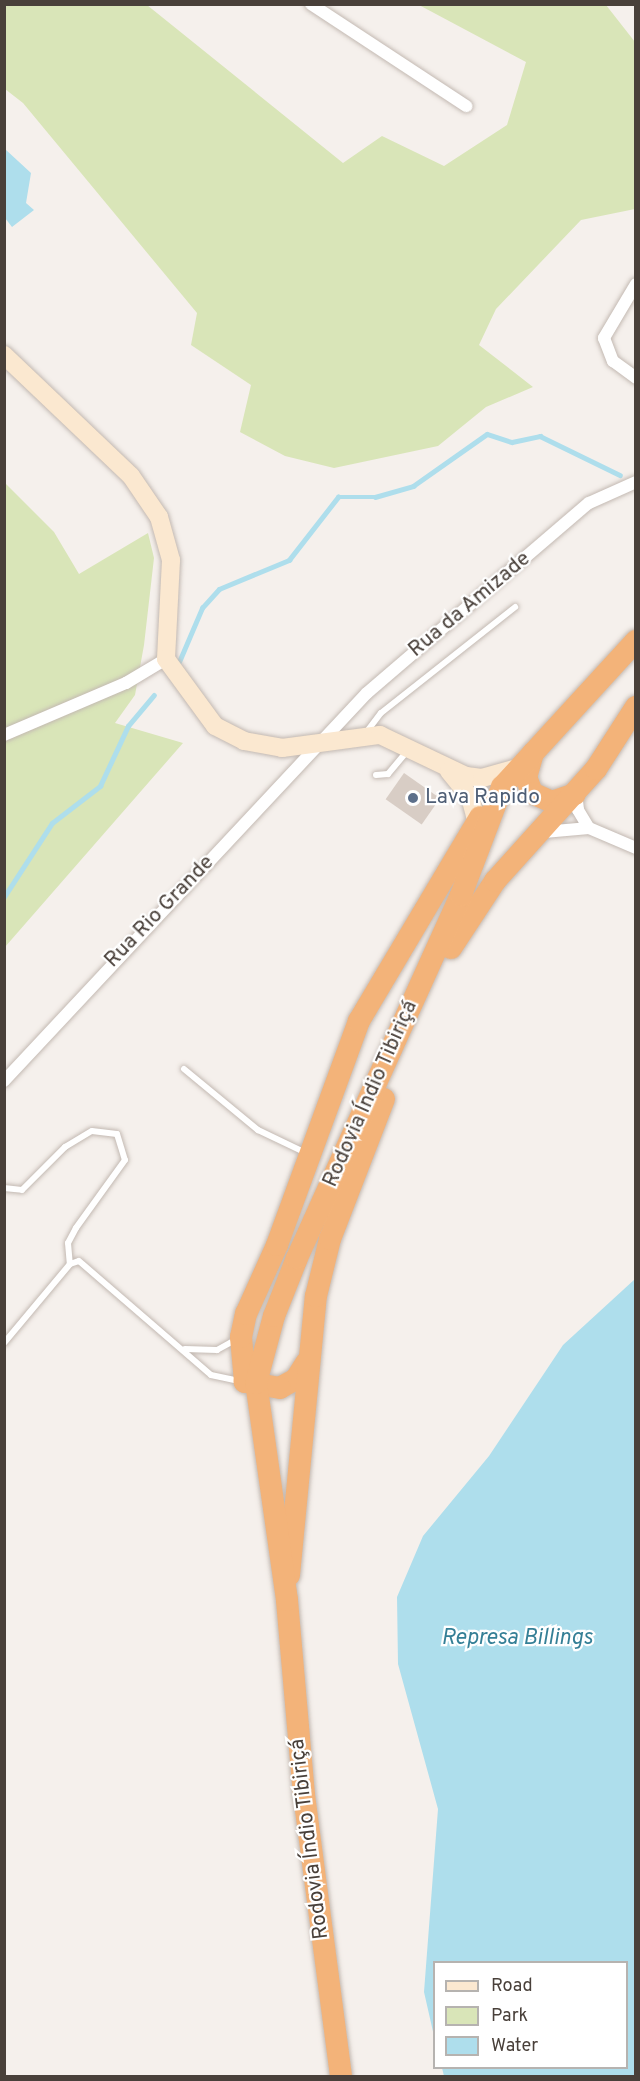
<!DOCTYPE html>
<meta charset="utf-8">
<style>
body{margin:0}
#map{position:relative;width:640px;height:2081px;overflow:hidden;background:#f5f0ec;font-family:Overpass,sans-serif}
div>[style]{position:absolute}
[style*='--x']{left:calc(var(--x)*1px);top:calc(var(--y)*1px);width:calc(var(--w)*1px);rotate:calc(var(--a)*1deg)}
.green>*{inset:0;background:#d9e5b8}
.water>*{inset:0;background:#aedeec}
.stream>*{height:4.5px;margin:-2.25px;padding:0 2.25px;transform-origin:2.25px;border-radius:2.25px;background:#aedeec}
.building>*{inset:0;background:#d8cdc5;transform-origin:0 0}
.roads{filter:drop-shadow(0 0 2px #c3b9b2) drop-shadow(0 0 2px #c3b9b2)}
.lane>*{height:6px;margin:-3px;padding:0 3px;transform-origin:3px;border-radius:3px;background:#fff}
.street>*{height:12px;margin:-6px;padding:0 6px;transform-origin:6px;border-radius:6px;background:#fff}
.secondary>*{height:18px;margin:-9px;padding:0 9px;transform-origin:9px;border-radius:9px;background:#fbe8d0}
.highway>*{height:22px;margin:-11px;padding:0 11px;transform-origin:11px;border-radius:11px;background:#f3b379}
.dots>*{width:16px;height:16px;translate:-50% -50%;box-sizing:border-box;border:3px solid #fff;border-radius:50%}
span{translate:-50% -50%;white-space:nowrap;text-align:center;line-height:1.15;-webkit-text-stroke:4.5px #fff;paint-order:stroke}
.street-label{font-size:21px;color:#49403a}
.service-label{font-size:21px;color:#4e5e75}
.left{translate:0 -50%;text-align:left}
.water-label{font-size:22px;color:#347f96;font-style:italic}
.frame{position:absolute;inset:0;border:6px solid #49403a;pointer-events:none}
.legend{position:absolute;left:433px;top:1961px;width:195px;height:108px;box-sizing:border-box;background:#fff;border:2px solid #b6b3b0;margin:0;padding:8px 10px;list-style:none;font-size:18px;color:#49403a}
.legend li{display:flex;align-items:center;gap:12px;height:30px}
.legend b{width:30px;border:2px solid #b6b3b0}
</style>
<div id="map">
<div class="green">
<i style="clip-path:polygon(4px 5px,147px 5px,343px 163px,382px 136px,444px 166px,507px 125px,526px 62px,419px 5px,606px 5px,635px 42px,635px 209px,581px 220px,496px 309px,479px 345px,533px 387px,486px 407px,438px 446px,334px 468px,285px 456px,240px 432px,251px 385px,191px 345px,197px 313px,23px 103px,5px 89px)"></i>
<i style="clip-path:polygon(5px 483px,54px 532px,79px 574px,148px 533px,154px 558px,144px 645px,135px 695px,115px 723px,183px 743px,5px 947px)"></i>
</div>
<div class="water">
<i style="clip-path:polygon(5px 149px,31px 173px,26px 203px,34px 210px,12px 227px,5px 218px)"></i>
<i style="clip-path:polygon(635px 1279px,635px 2076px,444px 2076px,442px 2068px,626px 2068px,626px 1962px,434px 1962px,434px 2036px,424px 1992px,438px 1809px,398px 1664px,397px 1597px,423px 1536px,489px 1456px,563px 1345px)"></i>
</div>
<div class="stream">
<i style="--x:179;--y:662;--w:59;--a:-66.9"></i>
<i style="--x:202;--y:608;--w:25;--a:-48"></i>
<i style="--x:219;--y:589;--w:76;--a:-22.5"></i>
<i style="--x:289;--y:560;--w:80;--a:-52.1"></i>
<i style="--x:338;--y:497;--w:37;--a:0"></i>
<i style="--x:375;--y:497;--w:40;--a:-16"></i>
<i style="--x:413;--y:486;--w:90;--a:-35.1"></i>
<i style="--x:487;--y:434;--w:26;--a:18"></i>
<i style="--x:512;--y:442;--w:29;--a:-12"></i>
<i style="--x:540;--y:436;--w:89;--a:26"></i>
<i style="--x:4;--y:897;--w:88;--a:-57"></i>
<i style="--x:52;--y:823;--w:61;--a:-37.6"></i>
<i style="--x:100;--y:786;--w:66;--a:-65"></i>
<i style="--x:128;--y:726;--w:40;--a:-50"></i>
</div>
<div class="building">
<i style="left:404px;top:773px;width:44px;height:32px;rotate:35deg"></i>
</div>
<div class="roads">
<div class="lane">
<i style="--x:365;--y:734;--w:26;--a:-53"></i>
<i style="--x:381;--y:713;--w:171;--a:-38.3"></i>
<i style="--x:376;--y:775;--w:12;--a:-5"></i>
<i style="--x:388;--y:774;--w:30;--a:-50"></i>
<i style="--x:184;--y:1069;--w:96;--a:39.5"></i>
<i style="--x:258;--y:1130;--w:53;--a:25.6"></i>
<i style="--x:4;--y:1188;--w:18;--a:6"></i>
<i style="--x:22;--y:1190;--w:61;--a:-45"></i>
<i style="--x:65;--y:1147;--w:31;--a:-31"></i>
<i style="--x:92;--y:1131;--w:25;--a:7"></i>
<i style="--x:117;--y:1134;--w:27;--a:73"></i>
<i style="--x:125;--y:1160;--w:84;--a:125.8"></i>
<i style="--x:76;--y:1228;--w:17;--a:118"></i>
<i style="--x:68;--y:1243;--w:21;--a:85"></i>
<i style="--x:4;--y:1343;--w:103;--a:-50.1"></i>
<i style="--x:70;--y:1264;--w:9;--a:-18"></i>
<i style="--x:79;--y:1261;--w:174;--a:40.8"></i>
<i style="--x:211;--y:1375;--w:30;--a:12"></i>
<i style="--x:185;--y:1349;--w:32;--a:2"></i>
<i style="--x:217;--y:1350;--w:21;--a:-29"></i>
</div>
<div class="street">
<i style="--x:311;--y:4;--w:186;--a:33.3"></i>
<i style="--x:636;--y:284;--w:63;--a:120.7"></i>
<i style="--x:604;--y:338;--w:25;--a:69"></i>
<i style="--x:613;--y:361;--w:29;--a:36"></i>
<i style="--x:4;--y:735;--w:133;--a:-23.1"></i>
<i style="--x:126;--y:683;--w:47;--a:-31"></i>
<i style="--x:576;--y:793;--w:17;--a:83"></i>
<i style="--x:578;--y:810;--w:21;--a:59"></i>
<i style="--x:544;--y:832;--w:45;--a:-5.1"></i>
<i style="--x:589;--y:828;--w:51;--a:23.1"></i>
<i style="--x:4;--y:1081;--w:531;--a:-46.91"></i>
<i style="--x:367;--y:693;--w:292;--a:-40.6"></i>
<i style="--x:589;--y:503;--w:51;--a:-24.1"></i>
</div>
<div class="secondary">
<i style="--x:4;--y:355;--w:175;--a:43.6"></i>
<i style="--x:131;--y:476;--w:50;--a:55.7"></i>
<i style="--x:159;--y:517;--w:45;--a:74.4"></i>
<i style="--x:171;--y:560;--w:99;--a:92.9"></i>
<i style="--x:166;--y:659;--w:83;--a:53.8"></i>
<i style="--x:215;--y:726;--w:33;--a:27"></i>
<i style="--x:244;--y:741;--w:39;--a:10"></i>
<i style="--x:282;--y:748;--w:99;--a:-7.6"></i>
<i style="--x:380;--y:735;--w:95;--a:25.5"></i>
<i style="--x:466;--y:776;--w:16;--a:7"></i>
<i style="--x:482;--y:778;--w:36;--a:-16"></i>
<i style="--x:449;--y:771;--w:33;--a:51"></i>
<i style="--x:470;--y:797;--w:27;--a:75"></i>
</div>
<div class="highway">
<i style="--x:533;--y:753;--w:25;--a:106"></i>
<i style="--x:526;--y:777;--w:17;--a:69"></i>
<i style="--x:532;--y:793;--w:22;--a:24"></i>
<i style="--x:552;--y:802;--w:24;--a:-19"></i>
<i style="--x:451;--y:948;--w:80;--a:-56.7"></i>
<i style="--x:495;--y:881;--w:151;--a:-48"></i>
<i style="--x:596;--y:769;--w:74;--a:-57.2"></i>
<i style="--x:306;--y:1363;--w:19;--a:122"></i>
<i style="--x:296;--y:1379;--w:18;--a:151"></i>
<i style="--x:280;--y:1388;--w:36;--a:-170"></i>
<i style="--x:245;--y:1382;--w:45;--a:-95.1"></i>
<i style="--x:241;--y:1337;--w:24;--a:-78"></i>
<i style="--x:246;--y:1314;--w:76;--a:-65.8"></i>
<i style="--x:277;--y:1245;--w:239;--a:-69.9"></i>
<i style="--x:359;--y:1021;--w:237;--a:-59.3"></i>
<i style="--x:289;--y:1575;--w:280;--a:-84.5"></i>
<i style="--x:316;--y:1296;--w:59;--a:-76.2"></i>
<i style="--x:330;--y:1239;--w:150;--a:-68.9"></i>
<i style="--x:341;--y:2076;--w:283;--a:-97.5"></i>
<i style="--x:304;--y:1795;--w:196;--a:-95"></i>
<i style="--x:287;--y:1600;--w:219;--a:-98.1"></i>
<i style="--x:256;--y:1383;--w:69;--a:-75"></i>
<i style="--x:274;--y:1316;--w:62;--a:-68.4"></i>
<i style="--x:297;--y:1258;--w:398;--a:-65.7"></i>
<i style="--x:461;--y:895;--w:116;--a:-69.2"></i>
<i style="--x:502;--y:787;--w:198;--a:-47.5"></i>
</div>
</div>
<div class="dots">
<i style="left:413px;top:798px;background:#5c6f8a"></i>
</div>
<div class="street-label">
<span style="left:470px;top:605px;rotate:-40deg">Rua da Amizade</span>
<span style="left:160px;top:912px;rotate:-46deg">Rua Rio Grande</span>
<span style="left:371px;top:1094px;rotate:-66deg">Rodovia Índio Tibiriçá</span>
<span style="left:310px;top:1839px;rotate:-97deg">Rodovia Índio Tibiriçá</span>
</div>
<div class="service-label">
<span class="left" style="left:425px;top:798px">Lava Rapido</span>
</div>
<div class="water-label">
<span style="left:517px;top:1639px">Represa Billings</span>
</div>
<div class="frame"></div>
<ul class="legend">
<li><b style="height:8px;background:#fbe8d0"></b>Road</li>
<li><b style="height:16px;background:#d9e5b8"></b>Park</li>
<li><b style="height:16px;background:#aedeec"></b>Water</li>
</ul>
</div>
